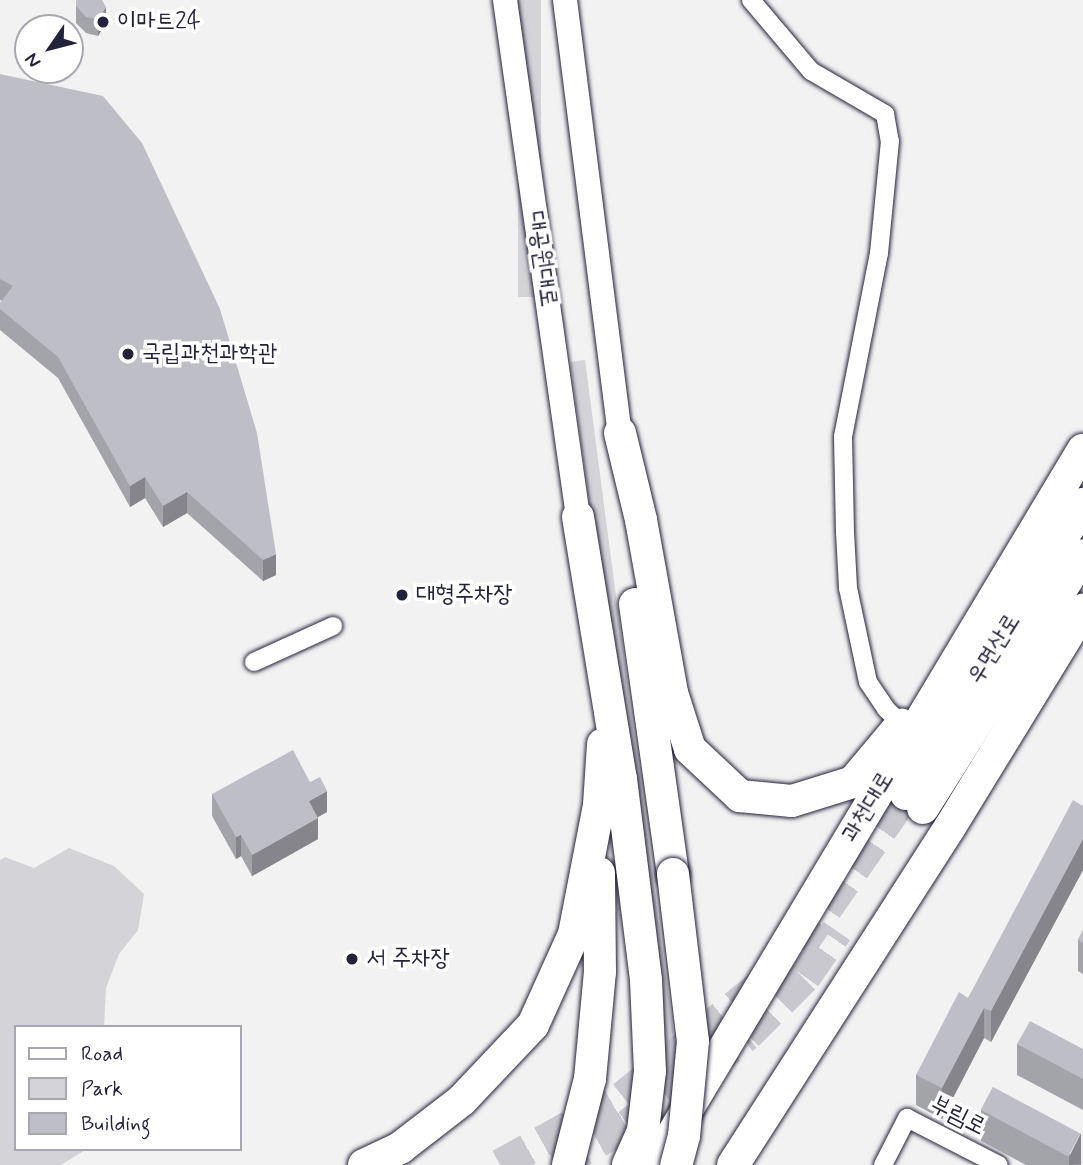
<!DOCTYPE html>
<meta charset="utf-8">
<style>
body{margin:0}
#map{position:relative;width:1083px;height:1165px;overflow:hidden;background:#f2f2f3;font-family:Mynerve,"Poor Story",sans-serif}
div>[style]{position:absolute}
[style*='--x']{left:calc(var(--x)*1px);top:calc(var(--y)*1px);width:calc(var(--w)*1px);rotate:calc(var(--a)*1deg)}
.green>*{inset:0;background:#d3d3d8;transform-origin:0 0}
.highway-tunnel>*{height:32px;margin-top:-16px;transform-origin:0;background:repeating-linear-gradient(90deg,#c8c8ce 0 32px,transparent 0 48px)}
.roads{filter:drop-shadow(0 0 2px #22223b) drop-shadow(0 0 2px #22223b)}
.street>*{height:18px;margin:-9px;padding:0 9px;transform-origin:9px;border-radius:9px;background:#fff}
.secondary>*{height:24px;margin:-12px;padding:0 12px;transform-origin:12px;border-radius:12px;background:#fff}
.highway>*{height:32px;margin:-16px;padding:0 16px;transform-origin:16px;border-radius:16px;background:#fff}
.bridges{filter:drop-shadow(0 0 2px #22223b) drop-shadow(0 0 2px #22223b)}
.highway-bridge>*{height:32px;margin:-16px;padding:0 16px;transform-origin:16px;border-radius:16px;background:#fff}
.wall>*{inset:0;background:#a3a3aa}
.shaded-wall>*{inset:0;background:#85858b}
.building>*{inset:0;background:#bebec6;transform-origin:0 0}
.dots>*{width:19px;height:19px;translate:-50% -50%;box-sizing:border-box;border:4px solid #fff;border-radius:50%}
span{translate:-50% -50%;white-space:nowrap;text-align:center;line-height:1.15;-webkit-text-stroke:7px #fff;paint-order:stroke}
.poi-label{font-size:24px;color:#22223b}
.left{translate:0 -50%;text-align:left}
.street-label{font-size:24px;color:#22223b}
.legend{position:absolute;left:14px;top:1025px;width:228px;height:126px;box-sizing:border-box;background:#fff;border:2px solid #a7a7b1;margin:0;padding:9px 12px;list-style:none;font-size:21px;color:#22223b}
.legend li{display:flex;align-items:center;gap:14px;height:35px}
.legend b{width:35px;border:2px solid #a7a7b1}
.north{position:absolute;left:14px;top:14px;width:70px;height:70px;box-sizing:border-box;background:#fff;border:2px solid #a7a7b1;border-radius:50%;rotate:235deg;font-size:19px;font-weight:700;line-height:28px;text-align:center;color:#22223b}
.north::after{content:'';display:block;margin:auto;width:24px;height:32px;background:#22223b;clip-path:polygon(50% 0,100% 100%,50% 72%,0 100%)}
</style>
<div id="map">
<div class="green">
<i style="left:518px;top:0;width:23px;height:297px"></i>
<i style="clip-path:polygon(585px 360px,679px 1076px,659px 1081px,618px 711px,570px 362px)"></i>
<i style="clip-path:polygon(69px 848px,114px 866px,144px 894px,138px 930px,119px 954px,106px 988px,104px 1027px,16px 1027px,16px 1149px,87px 1149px,61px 1165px,0 1165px,0 860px,5px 857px,34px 868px)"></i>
</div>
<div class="highway-tunnel">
<i style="--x:799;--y:948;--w:188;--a:-55.2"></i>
<i style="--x:500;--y:1165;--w:141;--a:-28.9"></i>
<i style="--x:623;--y:1097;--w:176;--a:-39"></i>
<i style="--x:556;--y:1165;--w:82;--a:-29.1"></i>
<i style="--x:628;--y:1125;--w:149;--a:-37.1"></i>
<i style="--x:747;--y:1035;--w:82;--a:-45"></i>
<i style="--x:805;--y:977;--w:56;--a:-55.2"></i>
</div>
<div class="roads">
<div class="street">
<i style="--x:751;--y:0;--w:93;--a:49.8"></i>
<i style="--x:811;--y:71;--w:86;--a:30.2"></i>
<i style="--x:885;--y:114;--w:27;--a:80"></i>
<i style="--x:890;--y:141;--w:113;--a:95.6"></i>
<i style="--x:879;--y:253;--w:187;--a:101.1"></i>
<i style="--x:843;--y:437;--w:95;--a:88.8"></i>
<i style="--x:845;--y:532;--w:56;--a:86.9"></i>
<i style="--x:848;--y:588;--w:96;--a:78"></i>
<i style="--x:868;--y:682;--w:32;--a:56"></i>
<i style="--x:886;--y:709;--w:22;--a:43"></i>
<i style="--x:254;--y:662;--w:87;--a:-24.5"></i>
<i style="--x:883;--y:1165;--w:53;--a:-62.9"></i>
<i style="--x:907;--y:1118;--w:103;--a:27.1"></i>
</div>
<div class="secondary">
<i style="--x:505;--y:0;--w:522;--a:81.96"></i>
<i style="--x:565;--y:0;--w:436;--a:82.8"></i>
</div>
<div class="highway">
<i style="--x:620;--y:433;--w:89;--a:76.4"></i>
<i style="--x:641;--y:520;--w:176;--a:79.8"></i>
<i style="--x:672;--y:693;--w:59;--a:72.2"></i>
<i style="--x:690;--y:749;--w:69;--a:43.2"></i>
<i style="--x:740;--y:796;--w:52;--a:5.5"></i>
<i style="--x:792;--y:801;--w:64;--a:-17.3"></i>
<i style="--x:853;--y:782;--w:75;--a:-49.9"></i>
<i style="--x:578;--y:517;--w:266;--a:80.7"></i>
<i style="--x:621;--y:779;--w:203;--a:82.9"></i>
<i style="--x:646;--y:980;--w:91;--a:87.5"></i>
<i style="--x:650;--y:1071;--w:60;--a:96.7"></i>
<i style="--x:643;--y:1131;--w:37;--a:114"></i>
<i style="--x:635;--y:604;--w:273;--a:82"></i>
<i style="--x:906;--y:794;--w:340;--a:-58.6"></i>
<i style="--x:923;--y:808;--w:299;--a:-57.7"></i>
<i style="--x:364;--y:1165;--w:40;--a:-25"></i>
<i style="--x:400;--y:1148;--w:78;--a:-37.7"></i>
<i style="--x:462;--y:1100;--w:103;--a:-46.6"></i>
<i style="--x:533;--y:1025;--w:100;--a:-65.7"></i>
<i style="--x:574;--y:934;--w:131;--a:-79"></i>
<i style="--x:599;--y:805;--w:61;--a:-86.2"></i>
<i style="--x:568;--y:1165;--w:89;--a:-75.7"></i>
<i style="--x:590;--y:1079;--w:107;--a:-84.7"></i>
<i style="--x:600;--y:972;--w:99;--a:-90.6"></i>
<i style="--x:654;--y:1165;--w:834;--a:-59.04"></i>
<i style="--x:733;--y:1165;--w:402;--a:-57.3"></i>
<i style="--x:950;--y:827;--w:255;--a:-58.5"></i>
</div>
</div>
<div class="bridges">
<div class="highway-bridge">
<i style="--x:673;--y:874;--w:168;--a:83.2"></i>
<i style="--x:693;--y:1041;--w:95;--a:95.4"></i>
<i style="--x:684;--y:1136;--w:30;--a:105"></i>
</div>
</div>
<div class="wall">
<i style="clip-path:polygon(76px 0,106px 23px,98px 36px,86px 33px,76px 23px)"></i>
<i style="clip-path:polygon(0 74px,276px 575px,263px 581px,187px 513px,163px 527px,145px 498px,130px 507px,58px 378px,0 330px,0 303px,2px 301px,0 300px)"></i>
<i style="clip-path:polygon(212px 794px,327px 812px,318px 817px,318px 839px,252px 876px,241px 856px,236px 859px,212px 816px)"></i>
<i style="clip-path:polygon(1083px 806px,1083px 870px,991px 1042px,984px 1038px,942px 1119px,916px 1105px,916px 1075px,968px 998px)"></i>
<i style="clip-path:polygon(1083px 930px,1083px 974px,1078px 971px,1078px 940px)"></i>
<i style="clip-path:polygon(1017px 1044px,1083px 1049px,1083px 1110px,1017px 1075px)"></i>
<i style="clip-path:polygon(993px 1087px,1081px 1164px,1081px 1165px,1026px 1165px,981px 1141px,981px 1110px)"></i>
</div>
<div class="shaded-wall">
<i style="clip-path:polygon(106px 7px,106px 23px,98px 36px,98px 19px)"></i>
<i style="clip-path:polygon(145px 477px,145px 498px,130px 507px,130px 486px)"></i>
<i style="clip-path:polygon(187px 492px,187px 513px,163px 527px,163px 506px)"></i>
<i style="clip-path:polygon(276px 554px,276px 575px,263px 581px,263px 560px)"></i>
<i style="clip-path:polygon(327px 791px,327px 812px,309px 822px,309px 801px)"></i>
<i style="clip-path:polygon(318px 818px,318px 839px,252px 876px,252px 855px)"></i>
<i style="clip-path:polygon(241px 835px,241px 856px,236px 859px,236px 837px)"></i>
<i style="clip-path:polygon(1083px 839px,1083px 870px,991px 1042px,991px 1011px)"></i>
<i style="clip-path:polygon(984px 1008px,984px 1038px,942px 1119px,942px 1088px)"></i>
<i style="clip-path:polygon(1081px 1133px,1081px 1164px,1069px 1165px,1069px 1157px)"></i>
</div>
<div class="building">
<i style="clip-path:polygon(76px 0,102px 0,106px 7px,98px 19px,86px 17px,76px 6px)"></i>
<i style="clip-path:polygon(0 74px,103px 96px,142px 143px,220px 309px,257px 433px,276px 554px,263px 560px,187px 492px,163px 506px,145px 477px,130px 486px,58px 357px,0 309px,0 303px,13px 286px,0 279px)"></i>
<i style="clip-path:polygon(293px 750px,310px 782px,320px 777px,327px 791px,309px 801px,318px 818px,252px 855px,241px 835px,236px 837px,212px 794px)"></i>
<i style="clip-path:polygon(1073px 800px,1083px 806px,1083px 839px,991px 1011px,984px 1008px,942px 1088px,916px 1075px,959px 992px,968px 998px)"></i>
<i style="clip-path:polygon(1083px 930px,1083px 943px,1078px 940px)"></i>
<i style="clip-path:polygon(1030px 1021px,1083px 1049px,1083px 1079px,1017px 1044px)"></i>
<i style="left:993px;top:1087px;width:99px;height:26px;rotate:28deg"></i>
</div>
<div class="dots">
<i style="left:103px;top:22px;background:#22223b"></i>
<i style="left:128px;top:354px;background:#22223b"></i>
<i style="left:402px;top:595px;background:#22223b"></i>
<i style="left:352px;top:959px;background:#22223b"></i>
</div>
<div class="poi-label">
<span class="left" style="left:117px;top:22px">이마트24</span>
<span class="left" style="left:142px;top:354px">국립과천과학관</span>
<span class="left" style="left:416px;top:595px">대형주차장</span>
<span class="left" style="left:366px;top:959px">서 주차장</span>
</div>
<div class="street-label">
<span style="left:542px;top:259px;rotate:82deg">대공원대로</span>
<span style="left:994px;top:649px;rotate:-58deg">우면산로</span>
<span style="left:868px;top:807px;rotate:-59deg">과천대로</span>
<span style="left:958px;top:1116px;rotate:27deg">부림로</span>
</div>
<ul class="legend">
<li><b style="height:9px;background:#fff"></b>Road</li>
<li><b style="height:19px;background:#d3d3d8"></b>Park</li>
<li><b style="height:19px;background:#bebec6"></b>Building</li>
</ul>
<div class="north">N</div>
</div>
